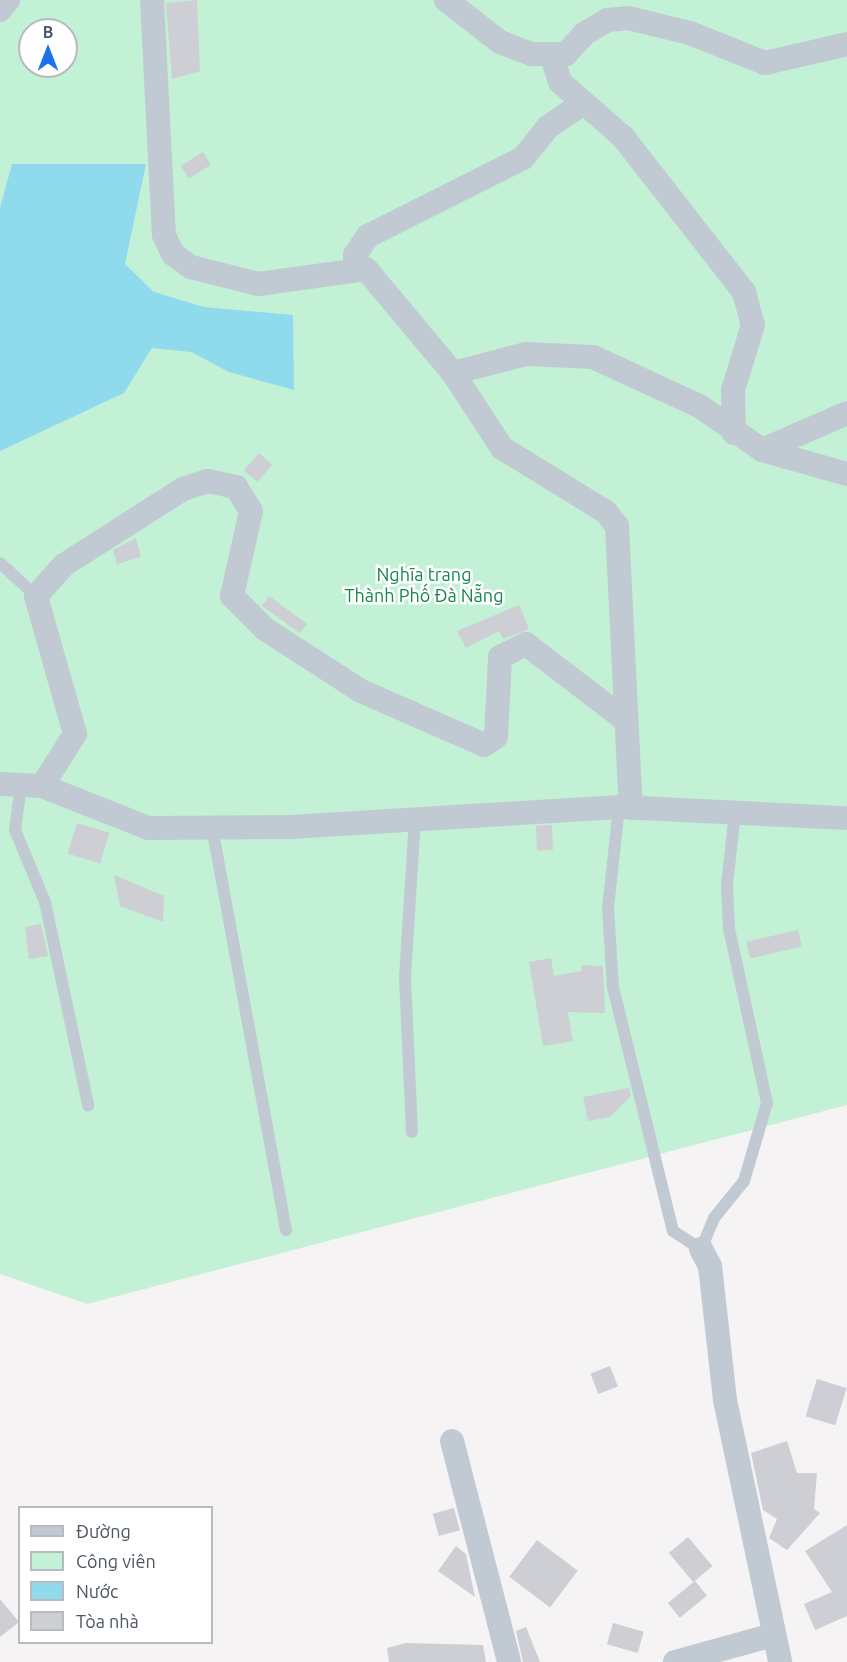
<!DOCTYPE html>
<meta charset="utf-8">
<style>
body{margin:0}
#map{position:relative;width:847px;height:1662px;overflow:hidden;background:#f5f3f3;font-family:Ubuntu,sans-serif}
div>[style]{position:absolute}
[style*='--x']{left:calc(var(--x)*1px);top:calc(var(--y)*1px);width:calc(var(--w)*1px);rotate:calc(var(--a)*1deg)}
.green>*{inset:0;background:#c3f1d5}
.water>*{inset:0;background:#90daee}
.building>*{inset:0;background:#cdcfd5;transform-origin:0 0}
.lane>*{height:12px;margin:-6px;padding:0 6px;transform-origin:6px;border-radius:6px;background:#c1cad2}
.street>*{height:24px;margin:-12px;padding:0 12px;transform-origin:12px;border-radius:12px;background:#c1cad2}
span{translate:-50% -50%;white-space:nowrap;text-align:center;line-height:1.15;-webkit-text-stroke:5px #fff;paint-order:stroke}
.park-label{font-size:18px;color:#17864f}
.legend{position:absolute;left:18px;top:1506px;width:195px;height:138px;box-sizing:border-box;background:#fff;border:2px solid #b7bbc0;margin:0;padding:8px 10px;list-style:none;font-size:18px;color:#4a5661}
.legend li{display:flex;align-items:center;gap:12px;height:30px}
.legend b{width:30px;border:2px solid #b7bbc0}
.north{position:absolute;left:18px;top:18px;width:60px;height:60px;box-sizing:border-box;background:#fff;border:2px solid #b7bbc0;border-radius:50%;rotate:0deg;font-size:16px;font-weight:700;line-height:24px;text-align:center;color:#4a5661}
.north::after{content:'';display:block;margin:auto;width:21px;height:27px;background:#1a73e8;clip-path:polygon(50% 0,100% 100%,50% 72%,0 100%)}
</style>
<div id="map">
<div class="green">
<i style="clip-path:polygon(evenodd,0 0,847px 0,847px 1105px,87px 1304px,0 1274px,0 0,30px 30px,66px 30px,66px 66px,30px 66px,30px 30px)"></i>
</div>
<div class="water">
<i style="clip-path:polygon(12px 164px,146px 164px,125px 264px,154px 292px,204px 307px,293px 315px,294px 390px,229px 372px,191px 352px,152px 348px,124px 393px,0 451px,0 208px)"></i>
</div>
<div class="building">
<i style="clip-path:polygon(197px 0,200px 71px,172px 79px,166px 3px)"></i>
<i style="left:203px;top:152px;width:15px;height:26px;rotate:58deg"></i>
<i style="left:259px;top:453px;width:18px;height:23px;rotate:41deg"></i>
<i style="clip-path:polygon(136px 538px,141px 557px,117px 564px,113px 550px)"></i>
<i style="left:269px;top:596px;width:47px;height:12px;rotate:36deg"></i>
<i style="clip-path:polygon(519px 605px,529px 629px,503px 639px,499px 631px,466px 648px,457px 631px)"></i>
<i style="left:77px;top:823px;width:34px;height:32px;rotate:17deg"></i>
<i style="left:552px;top:825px;width:25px;height:16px;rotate:88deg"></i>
<i style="clip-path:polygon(114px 875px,164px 896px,163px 922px,120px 906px)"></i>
<i style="clip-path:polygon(41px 924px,48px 956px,29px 959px,25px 927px)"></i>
<i style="left:798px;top:930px;width:17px;height:53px;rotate:77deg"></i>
<i style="clip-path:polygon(551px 958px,554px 976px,581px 971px,582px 965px,603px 966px,605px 1013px,568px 1012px,573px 1041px,543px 1046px,529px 962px)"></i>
<i style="clip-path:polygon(629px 1088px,631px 1096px,610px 1117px,588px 1121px,583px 1097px)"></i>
<i style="left:610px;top:1366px;width:22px;height:21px;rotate:69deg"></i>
<i style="left:817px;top:1379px;width:31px;height:39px;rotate:17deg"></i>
<i style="clip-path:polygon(787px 1441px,797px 1473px,817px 1473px,814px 1509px,820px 1513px,787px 1550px,769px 1538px,777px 1519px,763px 1510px,751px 1453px)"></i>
<i style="left:454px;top:1508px;width:23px;height:22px;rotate:75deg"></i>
<i style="clip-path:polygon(847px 1525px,847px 1616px,815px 1630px,804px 1604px,832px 1592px,805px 1551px)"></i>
<i style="left:688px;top:1537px;width:38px;height:25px;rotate:50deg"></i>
<i style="left:537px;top:1540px;width:51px;height:46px;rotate:37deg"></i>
<i style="clip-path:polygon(456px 1546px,466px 1554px,475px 1597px,438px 1571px)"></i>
<i style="left:695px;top:1581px;width:19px;height:35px;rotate:51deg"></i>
<i style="clip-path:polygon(0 1599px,19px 1622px,0 1637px)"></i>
<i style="left:613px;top:1623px;width:32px;height:22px;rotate:16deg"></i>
<i style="clip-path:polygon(526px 1627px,540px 1662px,523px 1662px,516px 1631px)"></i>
<i style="clip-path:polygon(406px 1643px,483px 1645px,486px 1662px,389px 1662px,387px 1648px)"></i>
</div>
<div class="lane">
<i style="--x:0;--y:563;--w:49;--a:42.5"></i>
<i style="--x:21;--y:785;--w:45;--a:97.6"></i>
<i style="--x:15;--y:830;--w:78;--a:67.4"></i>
<i style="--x:45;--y:902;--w:208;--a:78"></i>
<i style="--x:619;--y:807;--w:102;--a:96.2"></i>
<i style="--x:608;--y:908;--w:79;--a:86.4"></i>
<i style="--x:613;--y:987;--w:251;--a:76.2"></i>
<i style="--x:673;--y:1231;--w:33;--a:33"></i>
<i style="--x:701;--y:1249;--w:34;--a:-67"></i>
<i style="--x:714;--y:1218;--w:48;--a:-51"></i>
<i style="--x:744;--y:1181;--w:81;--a:-73.6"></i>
<i style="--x:767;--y:1103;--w:178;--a:-102.3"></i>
<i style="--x:729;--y:929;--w:44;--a:-92.6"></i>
<i style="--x:727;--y:885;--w:72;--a:-83.7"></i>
<i style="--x:212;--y:827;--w:410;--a:79.6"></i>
<i style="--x:412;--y:1132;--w:155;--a:-92.6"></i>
<i style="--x:405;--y:977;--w:158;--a:-86.4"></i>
</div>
<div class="street">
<i style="--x:152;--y:0;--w:235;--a:87.1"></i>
<i style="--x:164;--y:235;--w:21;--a:65"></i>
<i style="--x:173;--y:254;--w:22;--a:36"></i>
<i style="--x:191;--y:267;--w:69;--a:14.2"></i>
<i style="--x:258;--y:284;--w:109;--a:-7.9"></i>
<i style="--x:366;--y:269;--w:136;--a:50.1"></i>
<i style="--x:453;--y:373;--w:90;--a:56.8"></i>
<i style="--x:502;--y:448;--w:122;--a:31.6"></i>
<i style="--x:606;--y:512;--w:18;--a:52"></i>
<i style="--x:617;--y:526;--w:282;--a:87.2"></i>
<i style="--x:446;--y:0;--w:68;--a:37.9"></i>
<i style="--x:500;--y:42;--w:34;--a:21"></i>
<i style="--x:532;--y:54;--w:34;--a:0"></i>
<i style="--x:566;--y:54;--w:27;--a:-48"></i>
<i style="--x:584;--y:34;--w:27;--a:-31"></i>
<i style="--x:607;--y:20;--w:21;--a:-5"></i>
<i style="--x:628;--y:18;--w:64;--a:13.6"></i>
<i style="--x:690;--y:33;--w:81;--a:21.8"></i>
<i style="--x:765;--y:63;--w:84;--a:-13"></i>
<i style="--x:0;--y:10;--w:13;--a:-51"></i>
<i style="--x:551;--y:54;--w:29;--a:72"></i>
<i style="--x:560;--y:82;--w:84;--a:41.1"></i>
<i style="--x:623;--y:137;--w:197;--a:52"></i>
<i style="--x:744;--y:292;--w:34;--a:75"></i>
<i style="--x:753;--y:325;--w:68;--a:107.1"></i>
<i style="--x:733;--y:390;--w:43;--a:88.7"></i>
<i style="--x:355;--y:269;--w:14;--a:-90"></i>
<i style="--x:355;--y:255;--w:23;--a:-56"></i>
<i style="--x:368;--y:236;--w:174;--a:-26.7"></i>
<i style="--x:523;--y:158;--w:40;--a:-51"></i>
<i style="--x:548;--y:127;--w:41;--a:-34.1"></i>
<i style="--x:453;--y:373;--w:75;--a:-14.6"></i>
<i style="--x:526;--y:354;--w:67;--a:2.6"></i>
<i style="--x:593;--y:357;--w:119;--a:24.8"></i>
<i style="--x:701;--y:407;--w:75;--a:35.2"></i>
<i style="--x:762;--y:450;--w:88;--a:15.8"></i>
<i style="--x:762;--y:450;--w:93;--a:-23.5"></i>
<i style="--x:0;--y:784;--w:42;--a:2.7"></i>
<i style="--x:42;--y:786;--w:114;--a:21.6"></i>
<i style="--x:148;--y:828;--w:143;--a:-0.4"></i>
<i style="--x:291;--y:827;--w:329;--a:-3.5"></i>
<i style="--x:619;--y:807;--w:228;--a:2.8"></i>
<i style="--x:42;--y:786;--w:62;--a:-57.6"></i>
<i style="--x:75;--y:734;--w:143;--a:-105.8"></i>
<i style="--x:36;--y:596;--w:42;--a:-47.9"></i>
<i style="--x:64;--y:565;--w:141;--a:-32.6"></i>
<i style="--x:183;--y:489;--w:26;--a:-18"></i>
<i style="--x:208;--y:481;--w:29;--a:12"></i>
<i style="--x:236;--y:487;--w:28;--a:58"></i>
<i style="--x:251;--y:511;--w:87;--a:102.6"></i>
<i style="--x:232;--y:596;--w:47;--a:45"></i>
<i style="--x:265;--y:629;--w:114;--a:32.9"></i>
<i style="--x:361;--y:691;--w:134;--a:23.7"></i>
<i style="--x:484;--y:745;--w:14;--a:-34"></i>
<i style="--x:496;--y:737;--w:80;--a:-87.1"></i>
<i style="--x:500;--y:657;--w:29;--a:-27"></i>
<i style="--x:526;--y:644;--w:123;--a:37.4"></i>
<i style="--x:701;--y:1249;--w:19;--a:62"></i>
<i style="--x:710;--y:1266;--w:135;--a:83.6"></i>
<i style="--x:725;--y:1400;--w:268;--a:78.1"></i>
<i style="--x:452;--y:1441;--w:228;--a:75.5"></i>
<i style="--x:675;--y:1662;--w:102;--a:-15.4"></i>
</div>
<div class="park-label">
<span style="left:424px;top:585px">Nghĩa trang<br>Thành Phố Đà Nẵng</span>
</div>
<ul class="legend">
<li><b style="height:8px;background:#c1cad2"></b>Đường</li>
<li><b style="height:16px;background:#c3f1d5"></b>Công viên</li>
<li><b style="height:16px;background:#90daee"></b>Nước</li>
<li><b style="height:16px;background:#cdcfd5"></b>Tòa nhà</li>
</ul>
<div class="north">B</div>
</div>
